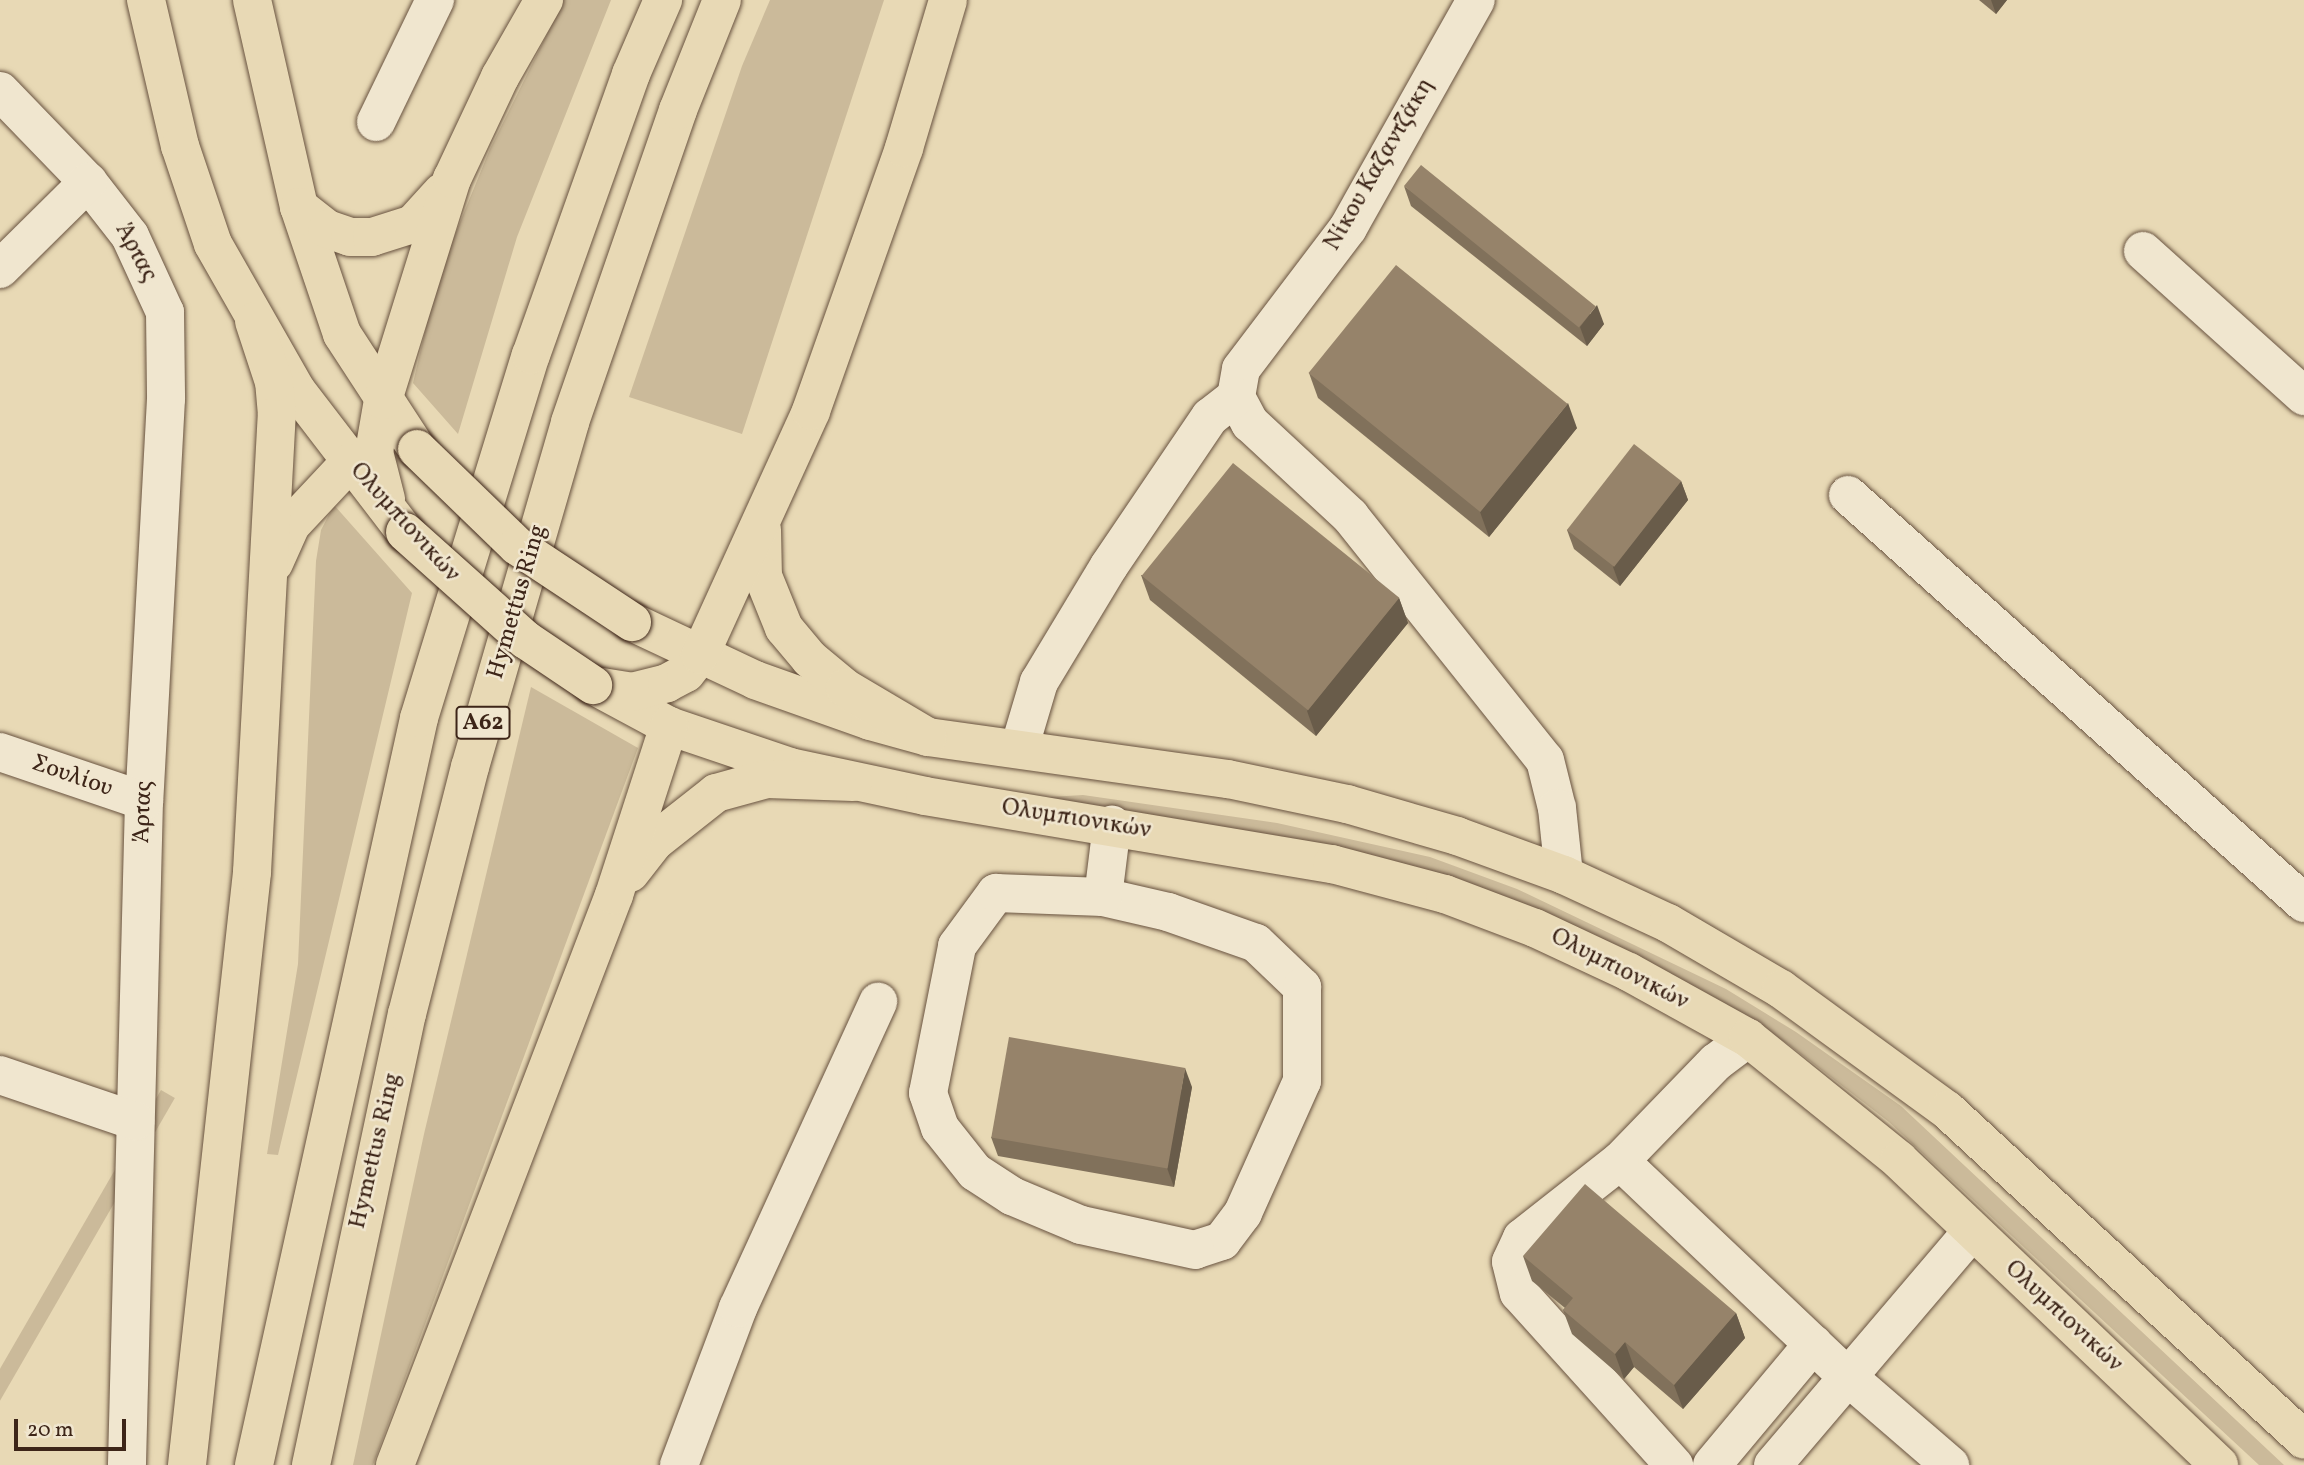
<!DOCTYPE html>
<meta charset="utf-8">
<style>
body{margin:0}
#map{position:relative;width:2304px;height:1465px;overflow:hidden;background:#e8d9b5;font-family:Vollkorn,serif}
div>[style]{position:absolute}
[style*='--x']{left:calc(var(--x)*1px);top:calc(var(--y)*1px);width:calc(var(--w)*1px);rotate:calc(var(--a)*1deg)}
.green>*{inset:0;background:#cbba9a;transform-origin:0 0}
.roads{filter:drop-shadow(0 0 2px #68523f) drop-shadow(0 0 2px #68523f)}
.minor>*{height:38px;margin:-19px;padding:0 19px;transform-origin:19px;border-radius:19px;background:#f0e6cf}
.major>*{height:38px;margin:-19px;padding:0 19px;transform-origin:19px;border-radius:19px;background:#e8d9b5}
.highway>*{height:38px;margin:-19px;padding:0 19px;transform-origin:19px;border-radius:19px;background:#e8d9b5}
.bridges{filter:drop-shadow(0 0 2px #3d2518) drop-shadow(0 0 2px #3d2518)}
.major-bridge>*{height:38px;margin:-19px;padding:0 19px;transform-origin:19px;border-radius:19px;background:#e8d9b5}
.wall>*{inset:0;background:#81715b}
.shaded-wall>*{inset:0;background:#695c4a}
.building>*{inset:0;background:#96836a;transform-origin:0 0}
span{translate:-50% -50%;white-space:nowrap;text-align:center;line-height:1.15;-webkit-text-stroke:5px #f0e6cf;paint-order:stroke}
.shield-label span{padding:2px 5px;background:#f0e6cf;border:2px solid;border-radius:5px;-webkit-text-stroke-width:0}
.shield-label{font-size:23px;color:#3d2518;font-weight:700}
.street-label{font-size:24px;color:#3d2518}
.scale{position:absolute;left:14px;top:1419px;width:112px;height:32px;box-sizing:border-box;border:4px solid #3d2518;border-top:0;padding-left:9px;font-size:21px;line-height:24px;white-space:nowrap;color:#3d2518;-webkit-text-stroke:5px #f0e6cf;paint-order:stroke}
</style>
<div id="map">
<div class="green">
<i style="clip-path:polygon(564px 0,611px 0,517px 237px,458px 434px,413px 383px,438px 276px,490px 149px)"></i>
<i style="clip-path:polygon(770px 0,884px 0,742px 434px,629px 397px,742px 66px)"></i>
<i style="clip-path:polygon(334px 505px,412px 593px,278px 1155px,267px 1154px,298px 964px,316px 561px,321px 530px)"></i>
<i style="clip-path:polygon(531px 687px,638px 748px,373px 1465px,353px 1465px,424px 1134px)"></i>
<i style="clip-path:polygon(1083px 795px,1277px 823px,1430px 857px,1517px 889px,1726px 989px,1796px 1032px,1901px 1106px,2284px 1465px,2259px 1465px,1889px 1122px,1788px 1044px,1718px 1000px,1646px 966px,1016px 799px)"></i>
<i style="left:161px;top:1090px;width:16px;height:375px;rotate:30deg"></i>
</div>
<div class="roads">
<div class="minor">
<i style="--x:0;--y:91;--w:127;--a:46"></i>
<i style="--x:88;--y:182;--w:68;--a:52.1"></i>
<i style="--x:130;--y:236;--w:84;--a:65.3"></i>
<i style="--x:165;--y:312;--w:87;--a:89.3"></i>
<i style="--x:166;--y:399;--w:403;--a:93.1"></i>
<i style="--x:144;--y:801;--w:664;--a:91.47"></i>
<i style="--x:376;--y:122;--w:136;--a:-64.2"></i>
<i style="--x:2143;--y:251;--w:217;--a:42"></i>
<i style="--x:0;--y:269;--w:124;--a:-44.7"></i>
<i style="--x:1236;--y:397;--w:30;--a:62"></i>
<i style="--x:1250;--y:423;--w:137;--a:42.9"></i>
<i style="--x:1350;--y:516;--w:312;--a:51.4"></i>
<i style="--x:1545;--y:760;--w:49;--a:76"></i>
<i style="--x:1557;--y:808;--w:67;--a:84"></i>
<i style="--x:1236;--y:397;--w:28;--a:-80"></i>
<i style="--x:1241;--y:369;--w:177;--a:-52.8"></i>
<i style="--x:1348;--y:228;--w:261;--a:-60.7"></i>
<i style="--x:1848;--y:495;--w:612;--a:41.82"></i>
<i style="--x:1019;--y:749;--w:70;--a:-73.4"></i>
<i style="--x:1039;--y:682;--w:135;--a:-58.9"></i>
<i style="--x:1109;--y:566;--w:180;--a:-55.9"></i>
<i style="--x:1210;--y:417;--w:33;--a:-38"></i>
<i style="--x:0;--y:752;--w:152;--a:18.8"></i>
<i style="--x:1103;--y:897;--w:67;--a:13"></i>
<i style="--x:1168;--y:912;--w:93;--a:19.4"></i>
<i style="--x:1256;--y:943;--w:64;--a:43.7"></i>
<i style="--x:1302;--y:987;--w:94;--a:90"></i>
<i style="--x:1302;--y:1081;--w:145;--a:114.1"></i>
<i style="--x:1243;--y:1213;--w:35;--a:127"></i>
<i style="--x:1222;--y:1241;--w:28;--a:162"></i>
<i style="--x:1195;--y:1250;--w:117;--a:-167.6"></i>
<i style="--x:1081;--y:1225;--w:75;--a:-157.2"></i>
<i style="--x:1012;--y:1196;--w:44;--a:-147"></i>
<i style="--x:975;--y:1172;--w:56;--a:-128.5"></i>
<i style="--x:940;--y:1128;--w:37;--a:-109"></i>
<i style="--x:928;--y:1093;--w:150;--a:-78.8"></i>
<i style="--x:957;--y:946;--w:66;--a:-53.7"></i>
<i style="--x:996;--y:893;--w:107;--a:2.1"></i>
<i style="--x:1103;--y:897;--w:73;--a:-82.9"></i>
<i style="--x:1748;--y:1038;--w:40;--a:143"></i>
<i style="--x:1716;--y:1062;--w:138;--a:134.1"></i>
<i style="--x:1620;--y:1161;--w:314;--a:43.5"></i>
<i style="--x:1848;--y:1377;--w:135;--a:40.8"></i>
<i style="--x:0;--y:1075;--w:143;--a:18.8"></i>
<i style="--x:1620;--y:1161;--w:125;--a:141.8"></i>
<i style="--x:1522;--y:1238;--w:26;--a:115"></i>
<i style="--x:1511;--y:1262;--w:32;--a:76"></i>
<i style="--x:1519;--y:1293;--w:232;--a:48"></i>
<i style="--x:679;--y:1465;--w:168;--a:-69.4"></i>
<i style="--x:738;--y:1308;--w:337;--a:-65.4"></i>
<i style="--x:1712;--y:1465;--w:158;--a:-50.1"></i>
<i style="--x:1773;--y:1465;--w:307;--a:-49.6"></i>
</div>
<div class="major">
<i style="--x:146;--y:0;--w:150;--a:76.9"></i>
<i style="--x:180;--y:146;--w:103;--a:71.4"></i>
<i style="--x:213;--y:244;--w:169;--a:60.3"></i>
<i style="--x:297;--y:391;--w:178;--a:52.5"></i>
<i style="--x:252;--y:0;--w:212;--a:77.2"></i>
<i style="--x:299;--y:207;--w:134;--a:71.3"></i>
<i style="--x:342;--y:334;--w:137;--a:56.9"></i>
<i style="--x:383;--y:400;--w:53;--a:99.8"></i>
<i style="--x:374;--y:452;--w:49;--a:75.7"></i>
<i style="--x:632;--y:622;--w:136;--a:25.2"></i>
<i style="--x:755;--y:680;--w:122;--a:19.6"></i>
<i style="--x:870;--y:721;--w:60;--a:15.4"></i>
<i style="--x:928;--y:737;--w:303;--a:8"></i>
<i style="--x:1228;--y:779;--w:122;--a:11.9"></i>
<i style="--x:1347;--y:804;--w:115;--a:16.2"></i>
<i style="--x:1457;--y:836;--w:114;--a:20"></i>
<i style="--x:1564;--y:875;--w:115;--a:24.8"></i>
<i style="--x:1668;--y:923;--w:131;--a:30.3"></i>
<i style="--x:1781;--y:989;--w:205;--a:36.1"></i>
<i style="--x:1947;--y:1110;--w:486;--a:42.7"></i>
<i style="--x:593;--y:685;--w:86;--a:28.3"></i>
<i style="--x:669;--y:726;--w:128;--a:18.7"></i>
<i style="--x:790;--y:767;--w:138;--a:12.1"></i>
<i style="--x:925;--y:796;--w:413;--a:9.5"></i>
<i style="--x:1332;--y:864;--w:117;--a:14.9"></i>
<i style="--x:1445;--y:894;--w:96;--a:20.7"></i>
<i style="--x:1535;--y:928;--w:104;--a:25.1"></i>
<i style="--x:1629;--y:972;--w:136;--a:29"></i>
<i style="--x:1748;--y:1038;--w:194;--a:38.9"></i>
<i style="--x:1899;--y:1160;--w:442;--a:43.6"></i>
<i style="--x:602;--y:687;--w:30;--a:9"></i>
<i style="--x:632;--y:692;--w:36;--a:-14"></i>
<i style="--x:667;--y:683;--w:21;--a:-28"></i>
<i style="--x:686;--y:673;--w:23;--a:-52"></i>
</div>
<div class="highway">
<i style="--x:299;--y:207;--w:36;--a:38"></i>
<i style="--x:327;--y:229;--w:24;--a:19"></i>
<i style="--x:350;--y:237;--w:22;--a:0"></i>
<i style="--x:372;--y:237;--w:43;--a:-17.6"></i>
<i style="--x:413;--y:224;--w:43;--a:-47.8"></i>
<i style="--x:383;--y:400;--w:232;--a:-72.7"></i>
<i style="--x:452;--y:179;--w:113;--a:-64.8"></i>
<i style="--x:500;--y:77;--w:89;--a:-60.3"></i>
<i style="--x:762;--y:530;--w:46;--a:88.8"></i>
<i style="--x:763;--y:576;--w:56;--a:68"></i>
<i style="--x:784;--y:628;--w:40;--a:50"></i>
<i style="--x:810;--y:659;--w:45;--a:39.6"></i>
<i style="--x:845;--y:688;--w:96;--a:30.6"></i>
<i style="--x:274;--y:563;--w:42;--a:-65.9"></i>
<i style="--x:291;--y:525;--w:85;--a:-46.9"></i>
<i style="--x:700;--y:655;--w:268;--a:-65.5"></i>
<i style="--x:811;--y:411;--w:279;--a:-70.5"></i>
<i style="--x:904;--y:148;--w:154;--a:-73.4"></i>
<i style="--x:630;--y:873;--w:39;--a:-52"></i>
<i style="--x:654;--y:842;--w:79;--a:-38.3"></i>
<i style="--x:716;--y:793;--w:53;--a:-15.4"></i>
<i style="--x:767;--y:779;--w:86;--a:2"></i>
<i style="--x:187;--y:1465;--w:597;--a:-83.74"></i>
<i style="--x:252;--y:872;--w:458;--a:-86.9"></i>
<i style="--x:277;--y:415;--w:33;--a:-95"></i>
<i style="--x:274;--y:382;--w:64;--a:-108.2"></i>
<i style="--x:254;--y:1465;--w:765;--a:-77.54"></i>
<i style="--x:419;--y:718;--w:380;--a:-72.9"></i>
<i style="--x:531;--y:355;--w:298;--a:-70.4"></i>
<i style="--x:631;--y:74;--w:81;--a:-66.6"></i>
<i style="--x:311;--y:1465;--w:461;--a:-78"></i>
<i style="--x:407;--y:1014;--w:255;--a:-75.7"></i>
<i style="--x:470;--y:767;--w:359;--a:-73.8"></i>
<i style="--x:570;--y:422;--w:330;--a:-70.9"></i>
<i style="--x:678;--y:110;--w:118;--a:-68.2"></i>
<i style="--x:395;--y:1465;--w:611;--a:-68.98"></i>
<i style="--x:614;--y:895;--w:178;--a:-72"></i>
</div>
</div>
<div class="bridges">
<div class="major-bridge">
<i style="--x:417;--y:449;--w:139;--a:44.1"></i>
<i style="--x:517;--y:546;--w:138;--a:33.5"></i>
<i style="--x:405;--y:532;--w:162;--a:41.8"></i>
<i style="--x:526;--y:640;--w:81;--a:33.9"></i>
</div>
</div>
<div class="wall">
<i style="clip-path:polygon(1979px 0,2007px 0,1996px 14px)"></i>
<i style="clip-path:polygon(1404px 186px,1604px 324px,1587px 346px,1411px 206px)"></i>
<i style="clip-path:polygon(1309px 373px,1577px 428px,1489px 537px,1318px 398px)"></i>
<i style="clip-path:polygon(1681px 481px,1688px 500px,1620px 586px,1574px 549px,1567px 530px)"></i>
<i style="clip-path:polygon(1141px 575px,1399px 598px,1408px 623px,1316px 736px,1150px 600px)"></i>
<i style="clip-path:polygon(1192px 1087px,1174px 1187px,998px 1156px,991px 1137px)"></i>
<i style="clip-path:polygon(1523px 1256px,1736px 1313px,1745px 1338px,1683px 1409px,1634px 1367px,1624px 1379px,1572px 1334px,1563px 1310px,1565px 1308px,1532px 1281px)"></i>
</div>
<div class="shaded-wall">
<i style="clip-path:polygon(1991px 0,2007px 0,1996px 14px)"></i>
<i style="clip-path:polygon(1597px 305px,1604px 324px,1587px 346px,1580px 327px)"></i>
<i style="clip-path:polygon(1568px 403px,1577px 428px,1489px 537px,1480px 512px)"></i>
<i style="clip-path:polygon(1681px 481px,1688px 500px,1620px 586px,1613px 567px)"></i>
<i style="clip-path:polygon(1399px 598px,1408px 623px,1316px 736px,1307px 711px)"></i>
<i style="clip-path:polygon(1185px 1068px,1192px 1087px,1174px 1187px,1167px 1168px)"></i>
<i style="clip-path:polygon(1736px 1313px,1745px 1338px,1683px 1409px,1674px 1385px)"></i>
<i style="clip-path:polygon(1625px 1342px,1634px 1367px,1624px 1379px,1615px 1354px)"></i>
</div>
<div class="building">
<i style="left:1421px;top:165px;width:225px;height:27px;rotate:39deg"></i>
<i style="left:1396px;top:265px;width:221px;height:139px;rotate:39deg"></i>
<i style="left:1634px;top:444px;width:60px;height:109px;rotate:38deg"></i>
<i style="left:1233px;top:463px;width:214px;height:145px;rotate:39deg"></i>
<i style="left:1009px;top:1037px;width:179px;height:102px;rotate:10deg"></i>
<i style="clip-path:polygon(1585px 1184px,1736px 1313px,1674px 1385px,1625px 1342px,1615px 1354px,1563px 1310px,1573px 1298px,1523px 1256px)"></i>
</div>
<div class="shield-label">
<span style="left:483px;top:723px">Α62</span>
</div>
<div class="street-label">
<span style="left:1380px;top:165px;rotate:-60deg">Νίκου Καζαντζάκη</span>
<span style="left:135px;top:253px;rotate:62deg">Άρτας</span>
<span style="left:404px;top:523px;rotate:48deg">Ολυμπιονικών</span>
<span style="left:518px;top:602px;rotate:-74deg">Hymettus Ring</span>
<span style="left:72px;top:777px;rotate:19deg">Σουλίου</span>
<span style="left:144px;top:812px;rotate:-88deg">Άρτας</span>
<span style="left:1076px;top:820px;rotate:9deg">Ολυμπιονικών</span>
<span style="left:1619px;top:970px;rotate:27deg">Ολυμπιονικών</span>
<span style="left:376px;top:1151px;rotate:-77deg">Hymettus Ring</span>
<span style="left:2063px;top:1317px;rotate:43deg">Ολυμπιονικών</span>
</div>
<div class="scale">20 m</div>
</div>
